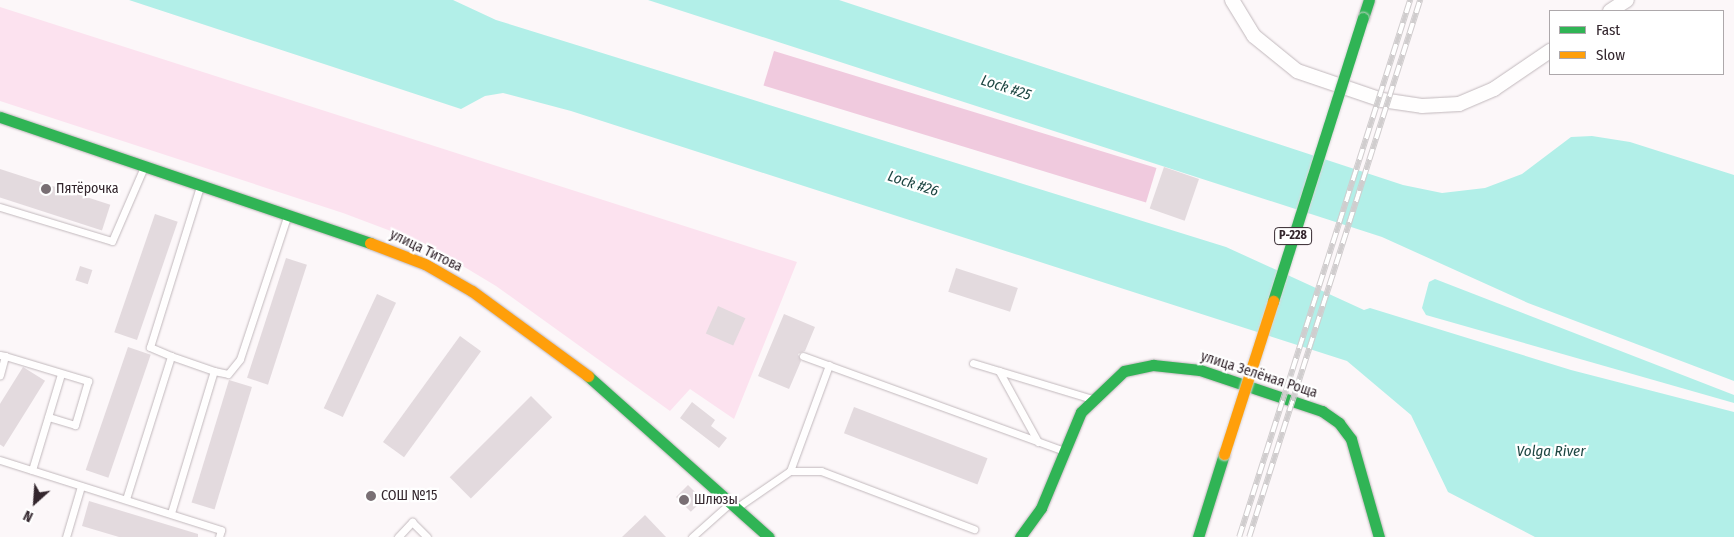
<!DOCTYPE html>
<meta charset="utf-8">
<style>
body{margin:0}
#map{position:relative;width:1734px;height:537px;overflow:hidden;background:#fcf7f9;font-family:"Fira Sans Condensed",sans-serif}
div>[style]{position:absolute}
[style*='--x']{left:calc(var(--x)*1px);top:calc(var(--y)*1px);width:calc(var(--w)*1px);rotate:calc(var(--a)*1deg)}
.green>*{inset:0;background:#fce2ef}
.forest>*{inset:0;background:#f0cade;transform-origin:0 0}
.water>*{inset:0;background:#b2efe8}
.building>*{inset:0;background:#e3dade;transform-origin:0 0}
.roads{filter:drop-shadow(0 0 1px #c1b8bc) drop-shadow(0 0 1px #c1b8bc)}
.lane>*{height:7px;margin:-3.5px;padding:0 3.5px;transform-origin:3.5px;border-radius:3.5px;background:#fffefe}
.street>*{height:14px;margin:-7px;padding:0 7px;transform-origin:7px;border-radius:7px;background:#fffefe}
.fast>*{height:11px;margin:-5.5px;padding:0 5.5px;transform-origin:5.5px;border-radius:5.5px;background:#30b455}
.slow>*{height:11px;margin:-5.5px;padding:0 5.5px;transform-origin:5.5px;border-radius:5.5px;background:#ff9f0a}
.rail>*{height:5.5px;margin-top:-2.75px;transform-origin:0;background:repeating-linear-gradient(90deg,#fff 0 11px,#d0cdce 0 22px);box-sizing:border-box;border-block:1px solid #d0cdce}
.bridges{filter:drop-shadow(0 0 1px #d9d5d7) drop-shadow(0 0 1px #d9d5d7)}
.fast-bridge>*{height:11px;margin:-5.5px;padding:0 5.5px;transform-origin:5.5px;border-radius:5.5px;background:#30b455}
.slow-bridge>*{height:11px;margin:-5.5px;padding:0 5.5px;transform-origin:5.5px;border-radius:5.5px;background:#ff9f0a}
.dots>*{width:14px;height:14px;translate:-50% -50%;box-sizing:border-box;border:2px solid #fff;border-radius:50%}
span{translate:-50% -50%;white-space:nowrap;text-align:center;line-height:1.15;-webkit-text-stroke:4.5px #fff;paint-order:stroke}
.shield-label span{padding:1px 4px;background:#fff;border:1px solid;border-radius:4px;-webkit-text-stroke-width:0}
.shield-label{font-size:12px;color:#33262d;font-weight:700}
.poi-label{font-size:14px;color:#33262d}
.left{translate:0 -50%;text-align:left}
.street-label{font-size:14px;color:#33262d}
.water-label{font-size:15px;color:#1d4642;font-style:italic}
.legend{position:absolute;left:1549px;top:10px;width:175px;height:65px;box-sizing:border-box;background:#fff;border:1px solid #ada8ab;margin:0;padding:6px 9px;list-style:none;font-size:15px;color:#33262d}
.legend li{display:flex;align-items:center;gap:10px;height:25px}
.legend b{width:25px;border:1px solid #ada8ab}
.north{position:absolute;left:10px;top:477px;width:50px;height:50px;-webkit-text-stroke:4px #fff;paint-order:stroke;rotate:206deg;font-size:14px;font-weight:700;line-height:20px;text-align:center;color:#33262d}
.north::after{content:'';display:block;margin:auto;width:18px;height:22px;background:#33262d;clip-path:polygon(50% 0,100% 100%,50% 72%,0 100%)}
</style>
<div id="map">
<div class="green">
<i style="clip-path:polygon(0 7px,797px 262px,734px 419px,690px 389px,670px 411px,496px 286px,428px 245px,343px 213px,0 101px)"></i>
</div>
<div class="forest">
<i style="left:774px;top:51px;width:400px;height:36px;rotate:17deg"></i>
</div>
<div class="water">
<i style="clip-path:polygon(129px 0,453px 0,496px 20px,1226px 247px,1364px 310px,1370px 308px,1571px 370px,1734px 412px,1734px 537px,1535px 537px,1448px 492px,1411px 415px,1347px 361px,571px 111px,503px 93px,485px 96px,461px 109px)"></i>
<i style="clip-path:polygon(648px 0,839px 0,1403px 185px,1442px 193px,1485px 188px,1522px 174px,1571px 137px,1592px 136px,1630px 142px,1734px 175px,1734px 381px,1528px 303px,1382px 237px)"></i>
<i style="clip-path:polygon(1435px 279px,1734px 395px,1734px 403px,1426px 315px,1422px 308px,1429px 282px)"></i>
</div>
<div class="building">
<i style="left:1164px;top:167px;width:37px;height:44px;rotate:19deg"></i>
<i style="left:0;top:169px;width:116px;height:27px;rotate:18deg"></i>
<i style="left:155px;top:214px;width:24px;height:125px;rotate:19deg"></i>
<i style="left:286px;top:258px;width:22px;height:126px;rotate:18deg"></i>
<i style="left:80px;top:266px;width:13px;height:15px;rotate:18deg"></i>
<i style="left:956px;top:268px;width:65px;height:25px;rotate:18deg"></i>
<i style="left:377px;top:294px;width:21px;height:126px;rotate:25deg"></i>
<i style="left:718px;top:306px;width:30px;height:30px;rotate:24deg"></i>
<i style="clip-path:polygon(784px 314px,815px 327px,805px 351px,798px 354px,801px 361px,789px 389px,758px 376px)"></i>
<i style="left:460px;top:336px;width:26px;height:131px;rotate:36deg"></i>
<i style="left:128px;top:347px;width:24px;height:130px;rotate:19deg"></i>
<i style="left:23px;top:367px;width:26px;height:78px;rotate:32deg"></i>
<i style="left:229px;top:380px;width:24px;height:128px;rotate:17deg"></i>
<i style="left:531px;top:396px;width:30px;height:115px;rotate:45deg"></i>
<i style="clip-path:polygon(692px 402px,715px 420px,711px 426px,727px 438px,719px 448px,680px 418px)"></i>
<i style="left:854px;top:407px;width:143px;height:28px;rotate:21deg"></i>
<i style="left:688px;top:485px;width:21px;height:17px;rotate:45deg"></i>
<i style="clip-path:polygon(89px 501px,198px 534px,198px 537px,119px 537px,82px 526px)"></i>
<i style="clip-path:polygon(645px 515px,666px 537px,622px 537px)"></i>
</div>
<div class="roads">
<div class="lane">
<i style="--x:0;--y:207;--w:117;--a:16.9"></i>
<i style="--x:112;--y:241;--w:81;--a:-66.6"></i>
<i style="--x:0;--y:355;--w:5;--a:11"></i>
<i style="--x:5;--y:356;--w:20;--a:105"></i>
<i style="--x:5;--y:356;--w:87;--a:16.8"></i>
<i style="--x:88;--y:381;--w:46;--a:106.5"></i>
<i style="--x:75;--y:425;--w:28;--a:-163"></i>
<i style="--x:171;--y:356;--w:46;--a:19.2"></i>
<i style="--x:803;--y:356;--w:278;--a:20"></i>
<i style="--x:973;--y:363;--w:124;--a:16.8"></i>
<i style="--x:999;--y:371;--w:81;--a:61.2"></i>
<i style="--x:0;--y:460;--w:232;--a:17.6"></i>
<i style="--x:221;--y:530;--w:7;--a:106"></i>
<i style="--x:32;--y:470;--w:100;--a:-73.2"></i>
<i style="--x:790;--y:471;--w:113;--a:-69.8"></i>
<i style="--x:126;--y:499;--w:150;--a:-72.5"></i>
<i style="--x:171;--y:356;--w:23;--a:-157"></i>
<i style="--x:150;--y:347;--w:169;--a:-72.7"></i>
<i style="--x:739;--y:506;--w:62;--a:-34.5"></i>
<i style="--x:790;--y:471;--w:31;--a:0"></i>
<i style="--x:821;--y:471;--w:164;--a:20.8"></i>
<i style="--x:171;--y:513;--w:148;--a:-73.2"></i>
<i style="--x:214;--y:371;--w:14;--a:12"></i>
<i style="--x:228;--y:374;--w:19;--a:-51"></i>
<i style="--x:240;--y:359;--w:153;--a:-71.7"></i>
<i style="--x:66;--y:537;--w:53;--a:-73.6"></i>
<i style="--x:398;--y:537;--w:21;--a:-47"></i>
<i style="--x:412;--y:522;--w:21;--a:45"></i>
<i style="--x:692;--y:537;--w:50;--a:-41.7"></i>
</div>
<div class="street">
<i style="--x:1232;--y:0;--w:42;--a:58.6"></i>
<i style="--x:1254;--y:36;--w:55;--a:39.1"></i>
<i style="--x:1297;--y:71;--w:90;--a:18.8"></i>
<i style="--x:1382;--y:100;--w:40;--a:8.5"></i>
<i style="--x:1422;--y:106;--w:37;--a:-3"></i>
<i style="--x:1459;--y:104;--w:38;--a:-23"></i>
<i style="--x:1494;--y:89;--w:68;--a:-34.2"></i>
<i style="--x:1610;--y:11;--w:20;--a:-33"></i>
</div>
<div class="fast">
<i style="--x:1363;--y:18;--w:19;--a:-72"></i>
<i style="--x:0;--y:117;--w:391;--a:18.8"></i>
<i style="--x:588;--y:376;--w:242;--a:41.7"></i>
<i style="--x:1020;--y:537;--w:36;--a:-54"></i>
<i style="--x:1041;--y:508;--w:104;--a:-67.4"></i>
<i style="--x:1081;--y:412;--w:59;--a:-43.6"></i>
<i style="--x:1124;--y:371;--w:30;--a:-12"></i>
<i style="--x:1153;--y:365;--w:47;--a:6.1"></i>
<i style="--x:1200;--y:370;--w:129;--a:18.6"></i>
<i style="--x:1322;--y:411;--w:21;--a:35"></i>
<i style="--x:1339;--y:423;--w:20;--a:53"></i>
<i style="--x:1351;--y:439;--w:102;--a:74.1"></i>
<i style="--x:1198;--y:537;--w:87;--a:-72.6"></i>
</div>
<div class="slow">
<i style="--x:370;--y:243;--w:59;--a:20.9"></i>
<i style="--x:425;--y:264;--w:54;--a:29.9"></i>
<i style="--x:472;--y:291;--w:144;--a:36.2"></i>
</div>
</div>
<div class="rail">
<i style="--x:1239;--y:537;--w:564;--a:-72.34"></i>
<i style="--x:1249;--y:537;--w:564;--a:-72.34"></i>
</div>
<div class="bridges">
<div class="fast-bridge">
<i style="--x:1273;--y:301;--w:297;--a:-72.4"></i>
</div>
<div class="slow-bridge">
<i style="--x:1224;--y:454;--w:161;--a:-72.2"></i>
</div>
</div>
<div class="dots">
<i style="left:46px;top:189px;background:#796f74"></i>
<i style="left:371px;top:496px;background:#796f74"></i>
<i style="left:684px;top:500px;background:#796f74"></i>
</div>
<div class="shield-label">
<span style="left:1293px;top:236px">Р-228</span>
</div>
<div class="poi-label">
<span class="left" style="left:56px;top:189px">Пятёрочка</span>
<span class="left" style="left:381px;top:496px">СОШ №15</span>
<span class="left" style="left:694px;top:500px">Шлюзы</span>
</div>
<div class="street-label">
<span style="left:426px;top:251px;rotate:26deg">улица Титова</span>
<span style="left:1259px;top:375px;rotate:18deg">улица Зелёная Роща</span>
</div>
<div class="water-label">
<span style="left:1006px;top:88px;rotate:18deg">Lock #25</span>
<span style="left:913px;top:184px;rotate:18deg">Lock #26</span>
<span style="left:1551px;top:452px">Volga River</span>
</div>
<ul class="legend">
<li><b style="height:6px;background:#30b455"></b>Fast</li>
<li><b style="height:6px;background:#ff9f0a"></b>Slow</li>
</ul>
<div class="north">N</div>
</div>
